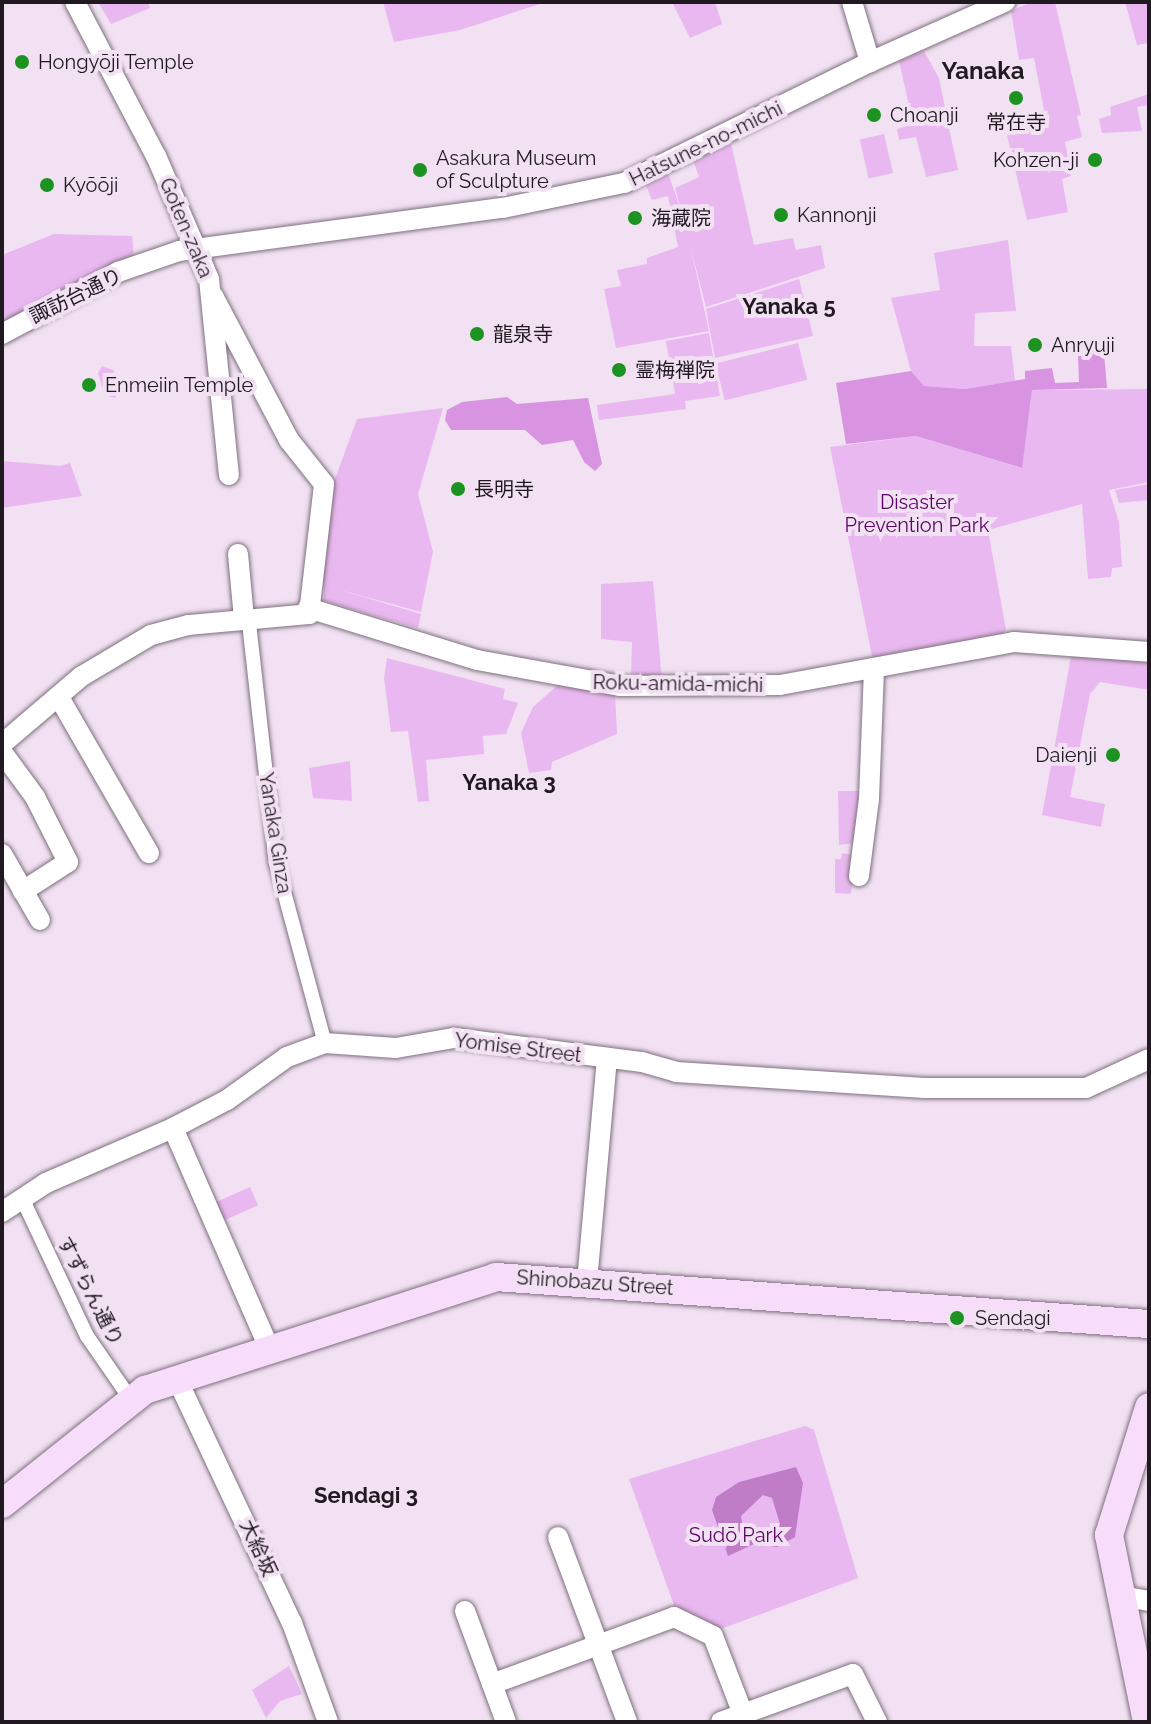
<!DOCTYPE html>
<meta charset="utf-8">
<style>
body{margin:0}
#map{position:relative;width:1151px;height:1724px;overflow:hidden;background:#f1e1f2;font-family:Raleway,"Noto Sans JP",sans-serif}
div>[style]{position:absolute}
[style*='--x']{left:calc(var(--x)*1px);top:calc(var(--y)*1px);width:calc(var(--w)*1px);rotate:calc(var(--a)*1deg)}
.green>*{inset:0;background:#eab8f0;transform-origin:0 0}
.forest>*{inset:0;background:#d894e0}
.water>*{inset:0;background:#bf7dc7}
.roads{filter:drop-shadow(0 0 2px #7e707f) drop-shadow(0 0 2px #7e707f)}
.pedestrian>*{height:14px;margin:-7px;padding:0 7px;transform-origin:7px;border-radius:7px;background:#fff}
.minor>*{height:20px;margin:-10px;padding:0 10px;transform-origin:10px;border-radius:10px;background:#fff}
.secondary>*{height:28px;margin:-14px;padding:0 14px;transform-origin:14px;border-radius:14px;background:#f8ddfb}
.dots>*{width:22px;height:22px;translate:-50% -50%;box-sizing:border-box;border:4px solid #f1e1f2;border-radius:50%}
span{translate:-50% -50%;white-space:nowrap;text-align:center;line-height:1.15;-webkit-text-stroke:8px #f1e1f2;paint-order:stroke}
.poi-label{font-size:20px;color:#201a20}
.left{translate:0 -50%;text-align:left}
.right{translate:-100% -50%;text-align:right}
.street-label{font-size:20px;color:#201a20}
.park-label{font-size:20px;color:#5d0567}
.neighbourhood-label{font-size:22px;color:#201a20;font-weight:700}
.quarter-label{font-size:24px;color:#201a20;font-weight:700}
.frame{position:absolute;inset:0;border:4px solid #201a20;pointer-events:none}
</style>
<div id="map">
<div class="green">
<i style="clip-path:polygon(98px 2px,148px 2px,150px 8px,111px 24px)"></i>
<i style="clip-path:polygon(383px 2px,546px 2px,460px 30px,394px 42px)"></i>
<i style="clip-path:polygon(672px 2px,715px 2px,722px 24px,690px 38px)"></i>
<i style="clip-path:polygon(1032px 2px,1055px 2px,1081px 115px,1077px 116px,1082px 137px,1065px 142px,1071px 176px,1062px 179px,1068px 212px,1027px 220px,1007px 135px,1047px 126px,1034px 58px,1019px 60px,1011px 11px)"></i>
<i style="clip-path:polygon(1125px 2px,1149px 2px,1149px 43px,1137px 45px)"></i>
<i style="clip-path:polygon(924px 51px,939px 78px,946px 113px,913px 123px,899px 61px)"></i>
<i style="clip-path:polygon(1149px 94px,1149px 105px,1137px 107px,1142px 131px,1102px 133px,1099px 119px,1111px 115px,1110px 107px)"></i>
<i style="clip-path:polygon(946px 115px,958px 170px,926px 177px,916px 137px,899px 140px,897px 129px)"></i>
<i style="left:884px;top:134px;width:40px;height:25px;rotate:77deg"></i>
<i style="clip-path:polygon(731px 143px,754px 245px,793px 238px,796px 250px,821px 245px,825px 268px,706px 307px,675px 188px,699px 177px,693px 160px)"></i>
<i style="clip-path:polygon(668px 173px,685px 222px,709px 331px,616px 348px,604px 289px,621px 286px,617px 270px,647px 264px,647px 258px,678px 247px,668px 196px,652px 200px,645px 183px)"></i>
<i style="clip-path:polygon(54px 234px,132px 236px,134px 259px,2px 328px,2px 255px)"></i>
<i style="clip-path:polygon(1008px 240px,1016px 311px,975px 313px,974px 346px,1011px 346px,1015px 381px,965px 389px,923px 386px,911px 371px,891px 298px,940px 290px,934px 253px)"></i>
<i style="clip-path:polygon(799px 279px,813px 336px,715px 358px,706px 309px)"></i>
<i style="clip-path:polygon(709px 333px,720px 396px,685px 401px,686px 409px,599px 420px,597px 405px,675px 394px,666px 341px)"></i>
<i style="left:798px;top:343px;width:38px;height:85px;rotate:76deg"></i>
<i style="clip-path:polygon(102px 366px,113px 370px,120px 393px,115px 398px,105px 395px,98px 373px)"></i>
<i style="clip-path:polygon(1149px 389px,1149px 482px,1109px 490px,1119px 522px,1122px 567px,1112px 568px,1111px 577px,1088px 579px,1082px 504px,988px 530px,1006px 630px,1002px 635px,881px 659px,872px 656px,830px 447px,916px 436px,1021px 468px,1032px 390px)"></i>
<i style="clip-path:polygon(443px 408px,418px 494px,433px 552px,421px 612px,337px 589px,421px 614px,418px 628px,324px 601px,324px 585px,317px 583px,331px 490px,357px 419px)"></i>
<i style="clip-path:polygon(2px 461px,61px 466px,70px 463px,82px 496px,2px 508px)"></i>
<i style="clip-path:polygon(1149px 484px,1149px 500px,1119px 503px,1115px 490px)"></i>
<i style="clip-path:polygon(653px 581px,662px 679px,631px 679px,632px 642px,601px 639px,601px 584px)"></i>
<i style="clip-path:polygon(1072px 651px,1149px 660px,1149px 690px,1100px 682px,1090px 694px,1070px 797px,1105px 804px,1101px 827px,1042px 815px)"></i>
<i style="clip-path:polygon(387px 658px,505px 689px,503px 699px,518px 703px,506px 734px,483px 736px,484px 754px,426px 760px,429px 801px,418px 802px,408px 731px,391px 732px,384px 678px)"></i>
<i style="clip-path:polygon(559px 684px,615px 694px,617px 734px,552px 762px,551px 770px,529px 773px,521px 733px,533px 707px)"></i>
<i style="clip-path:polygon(350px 761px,352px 801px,313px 798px,309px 768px)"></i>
<i style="clip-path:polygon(838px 791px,861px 791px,856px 843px,839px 845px)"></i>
<i style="clip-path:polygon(842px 853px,856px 855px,851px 894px,835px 893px,835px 859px,841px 859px)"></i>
<i style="left:250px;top:1187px;width:20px;height:42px;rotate:66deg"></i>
<i style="clip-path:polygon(805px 1426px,814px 1430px,858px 1578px,718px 1630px,675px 1608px,629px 1479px)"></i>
<i style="clip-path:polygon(289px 1666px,302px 1694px,280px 1701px,266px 1718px,252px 1690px)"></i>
</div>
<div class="forest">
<i style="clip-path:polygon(1103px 341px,1107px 388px,1032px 390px,1022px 468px,916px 436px,846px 444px,836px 383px,911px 371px,924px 386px,965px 389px,1025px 379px,1025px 371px,1052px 368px,1055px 383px,1079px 382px,1078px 355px,1087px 354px,1087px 343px)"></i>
<i style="clip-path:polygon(507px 397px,517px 404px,588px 398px,602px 464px,595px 471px,584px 462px,573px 440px,542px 445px,525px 430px,451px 430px,445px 420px,447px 410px,462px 402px)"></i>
</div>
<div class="water">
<i style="clip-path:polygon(evenodd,796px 1467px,803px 1483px,795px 1537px,777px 1547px,754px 1544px,728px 1556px,712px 1510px,716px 1497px,739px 1482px,796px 1467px,763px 1495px,772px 1498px,780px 1524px,770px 1533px,744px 1534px,741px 1516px,763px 1495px)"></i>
</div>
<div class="roads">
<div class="pedestrian">
<i style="--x:249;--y:623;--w:241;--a:83.6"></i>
<i style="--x:276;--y:862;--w:188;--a:74.9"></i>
<i style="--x:22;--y:1198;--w:153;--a:64.8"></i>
<i style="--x:87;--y:1336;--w:75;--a:55.3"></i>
</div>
<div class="minor">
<i style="--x:75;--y:2;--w:174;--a:62.3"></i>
<i style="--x:156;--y:156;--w:134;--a:66.7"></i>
<i style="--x:209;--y:279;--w:197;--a:84.2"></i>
<i style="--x:852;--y:2;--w:63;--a:73.3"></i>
<i style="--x:2;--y:334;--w:132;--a:-28.1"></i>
<i style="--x:118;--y:272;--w:65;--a:-19"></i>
<i style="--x:179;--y:251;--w:327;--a:-7.6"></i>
<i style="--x:503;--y:208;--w:124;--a:-11.7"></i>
<i style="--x:624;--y:183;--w:274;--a:-26.2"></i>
<i style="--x:870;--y:62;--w:148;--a:-24"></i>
<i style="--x:238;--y:554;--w:65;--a:84.7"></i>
<i style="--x:308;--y:608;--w:177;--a:17.1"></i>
<i style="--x:477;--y:660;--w:145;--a:10.3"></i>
<i style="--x:620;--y:686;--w:160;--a:-0.4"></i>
<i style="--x:780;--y:685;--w:238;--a:-10.4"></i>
<i style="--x:1014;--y:642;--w:135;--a:4.2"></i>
<i style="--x:60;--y:699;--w:178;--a:60"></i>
<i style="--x:2;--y:744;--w:105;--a:-40.4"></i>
<i style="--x:82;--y:676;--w:80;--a:-30.7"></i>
<i style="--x:151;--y:635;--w:39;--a:-15"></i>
<i style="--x:189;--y:625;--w:121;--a:-5.2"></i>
<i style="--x:309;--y:614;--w:131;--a:-83.4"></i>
<i style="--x:324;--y:484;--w:56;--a:-128.5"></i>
<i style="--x:289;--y:440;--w:163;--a:-117.8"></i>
<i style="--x:2;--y:752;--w:56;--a:53.7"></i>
<i style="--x:35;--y:797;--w:73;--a:63.1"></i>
<i style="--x:68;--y:862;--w:54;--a:147.2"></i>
<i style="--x:2;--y:854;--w:76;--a:60.1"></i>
<i style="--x:859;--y:876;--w:78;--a:-82.6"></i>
<i style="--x:869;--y:799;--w:131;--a:-87.8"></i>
<i style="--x:173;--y:1128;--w:240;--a:66.4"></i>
<i style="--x:2;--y:1212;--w:53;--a:-33.4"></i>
<i style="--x:46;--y:1183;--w:138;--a:-23.4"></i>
<i style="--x:173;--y:1128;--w:61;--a:-27.4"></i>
<i style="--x:227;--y:1100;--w:74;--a:-35.6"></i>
<i style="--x:287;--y:1057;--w:40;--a:-20.2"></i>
<i style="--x:325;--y:1043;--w:71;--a:4"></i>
<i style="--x:396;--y:1048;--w:59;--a:-9.8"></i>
<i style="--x:454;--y:1038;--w:190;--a:7.3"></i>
<i style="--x:642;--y:1062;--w:35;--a:16"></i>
<i style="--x:676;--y:1072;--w:249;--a:3.7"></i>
<i style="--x:924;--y:1088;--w:162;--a:0"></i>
<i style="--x:1086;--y:1088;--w:69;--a:-24.7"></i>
<i style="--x:587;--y:1282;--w:225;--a:-84.9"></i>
<i style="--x:177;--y:1379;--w:270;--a:64.8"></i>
<i style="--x:292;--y:1623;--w:105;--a:70"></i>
<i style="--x:558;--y:1537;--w:197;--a:69.5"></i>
<i style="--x:1121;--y:1596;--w:28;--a:10"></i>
<i style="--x:465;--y:1611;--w:118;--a:69.7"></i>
<i style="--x:492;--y:1684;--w:194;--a:-20.2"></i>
<i style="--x:674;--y:1617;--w:43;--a:26"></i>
<i style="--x:713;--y:1636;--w:92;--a:69"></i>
<i style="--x:721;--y:1722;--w:140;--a:-20"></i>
<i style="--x:853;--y:1674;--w:54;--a:63.4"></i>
</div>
<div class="secondary">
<i style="--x:2;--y:1504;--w:183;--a:-38.6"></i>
<i style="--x:145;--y:1390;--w:369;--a:-17.8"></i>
<i style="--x:496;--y:1277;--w:655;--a:4.12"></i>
<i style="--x:1147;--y:1722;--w:191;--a:-101.5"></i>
<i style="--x:1109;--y:1535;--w:134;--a:-72.6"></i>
</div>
</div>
<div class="dots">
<i style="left:22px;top:62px;background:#1c9220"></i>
<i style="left:1016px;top:98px;background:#1c9220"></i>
<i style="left:874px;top:115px;background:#1c9220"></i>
<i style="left:1095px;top:160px;background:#1c9220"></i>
<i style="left:420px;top:170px;background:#1c9220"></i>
<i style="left:47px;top:185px;background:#1c9220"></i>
<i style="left:781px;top:215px;background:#1c9220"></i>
<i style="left:635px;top:218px;background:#1c9220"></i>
<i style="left:477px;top:334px;background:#1c9220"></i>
<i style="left:1035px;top:345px;background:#1c9220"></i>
<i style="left:619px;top:370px;background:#1c9220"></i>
<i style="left:89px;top:385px;background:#1c9220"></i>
<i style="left:458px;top:489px;background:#1c9220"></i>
<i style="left:1113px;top:755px;background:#1c9220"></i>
<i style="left:957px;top:1318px;background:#1c9220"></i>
</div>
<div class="poi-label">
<span class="left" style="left:38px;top:62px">Hongyōji Temple</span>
<span class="left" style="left:890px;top:115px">Choanji</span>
<span style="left:1016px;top:122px">常在寺</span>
<span class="left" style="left:436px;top:170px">Asakura Museum<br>of Sculpture</span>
<span class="right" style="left:1079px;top:160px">Kohzen-ji</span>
<span class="left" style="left:63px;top:185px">Kyōōji</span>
<span class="left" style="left:797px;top:215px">Kannonji</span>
<span class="left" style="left:651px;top:218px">海蔵院</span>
<span class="left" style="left:493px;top:334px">龍泉寺</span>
<span class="left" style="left:1051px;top:345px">Anryuji</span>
<span class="left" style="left:635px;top:370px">霊梅禅院</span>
<span class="left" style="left:105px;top:385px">Enmeiin Temple</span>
<span class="left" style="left:474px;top:489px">長明寺</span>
<span class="right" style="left:1097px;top:755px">Daienji</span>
<span class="left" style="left:975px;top:1318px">Sendagi</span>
</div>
<div class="street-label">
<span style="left:706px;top:144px;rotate:-26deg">Hatsune-no-michi</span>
<span style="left:186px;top:228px;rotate:67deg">Goten-zaka</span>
<span style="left:76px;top:296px;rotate:-26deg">諏訪台通り</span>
<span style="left:678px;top:684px;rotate:1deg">Roku-amida-michi</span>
<span style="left:275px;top:833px;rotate:81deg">Yanaka Ginza</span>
<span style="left:518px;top:1048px;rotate:7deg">Yomise Street</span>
<span style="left:595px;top:1283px;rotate:4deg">Shinobazu Street</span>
<span style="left:90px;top:1291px;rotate:63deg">すずらん通り</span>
<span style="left:258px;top:1548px;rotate:65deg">大給坂</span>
</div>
<div class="park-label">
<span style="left:917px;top:514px">Disaster<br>Prevention Park</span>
<span style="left:736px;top:1535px">Sudō Park</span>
</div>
<div class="neighbourhood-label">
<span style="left:789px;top:307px">Yanaka 5</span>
<span style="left:509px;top:783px">Yanaka 3</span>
<span style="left:366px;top:1496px">Sendagi 3</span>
</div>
<div class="quarter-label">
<span style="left:983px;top:71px">Yanaka</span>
</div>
<div class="frame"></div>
</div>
